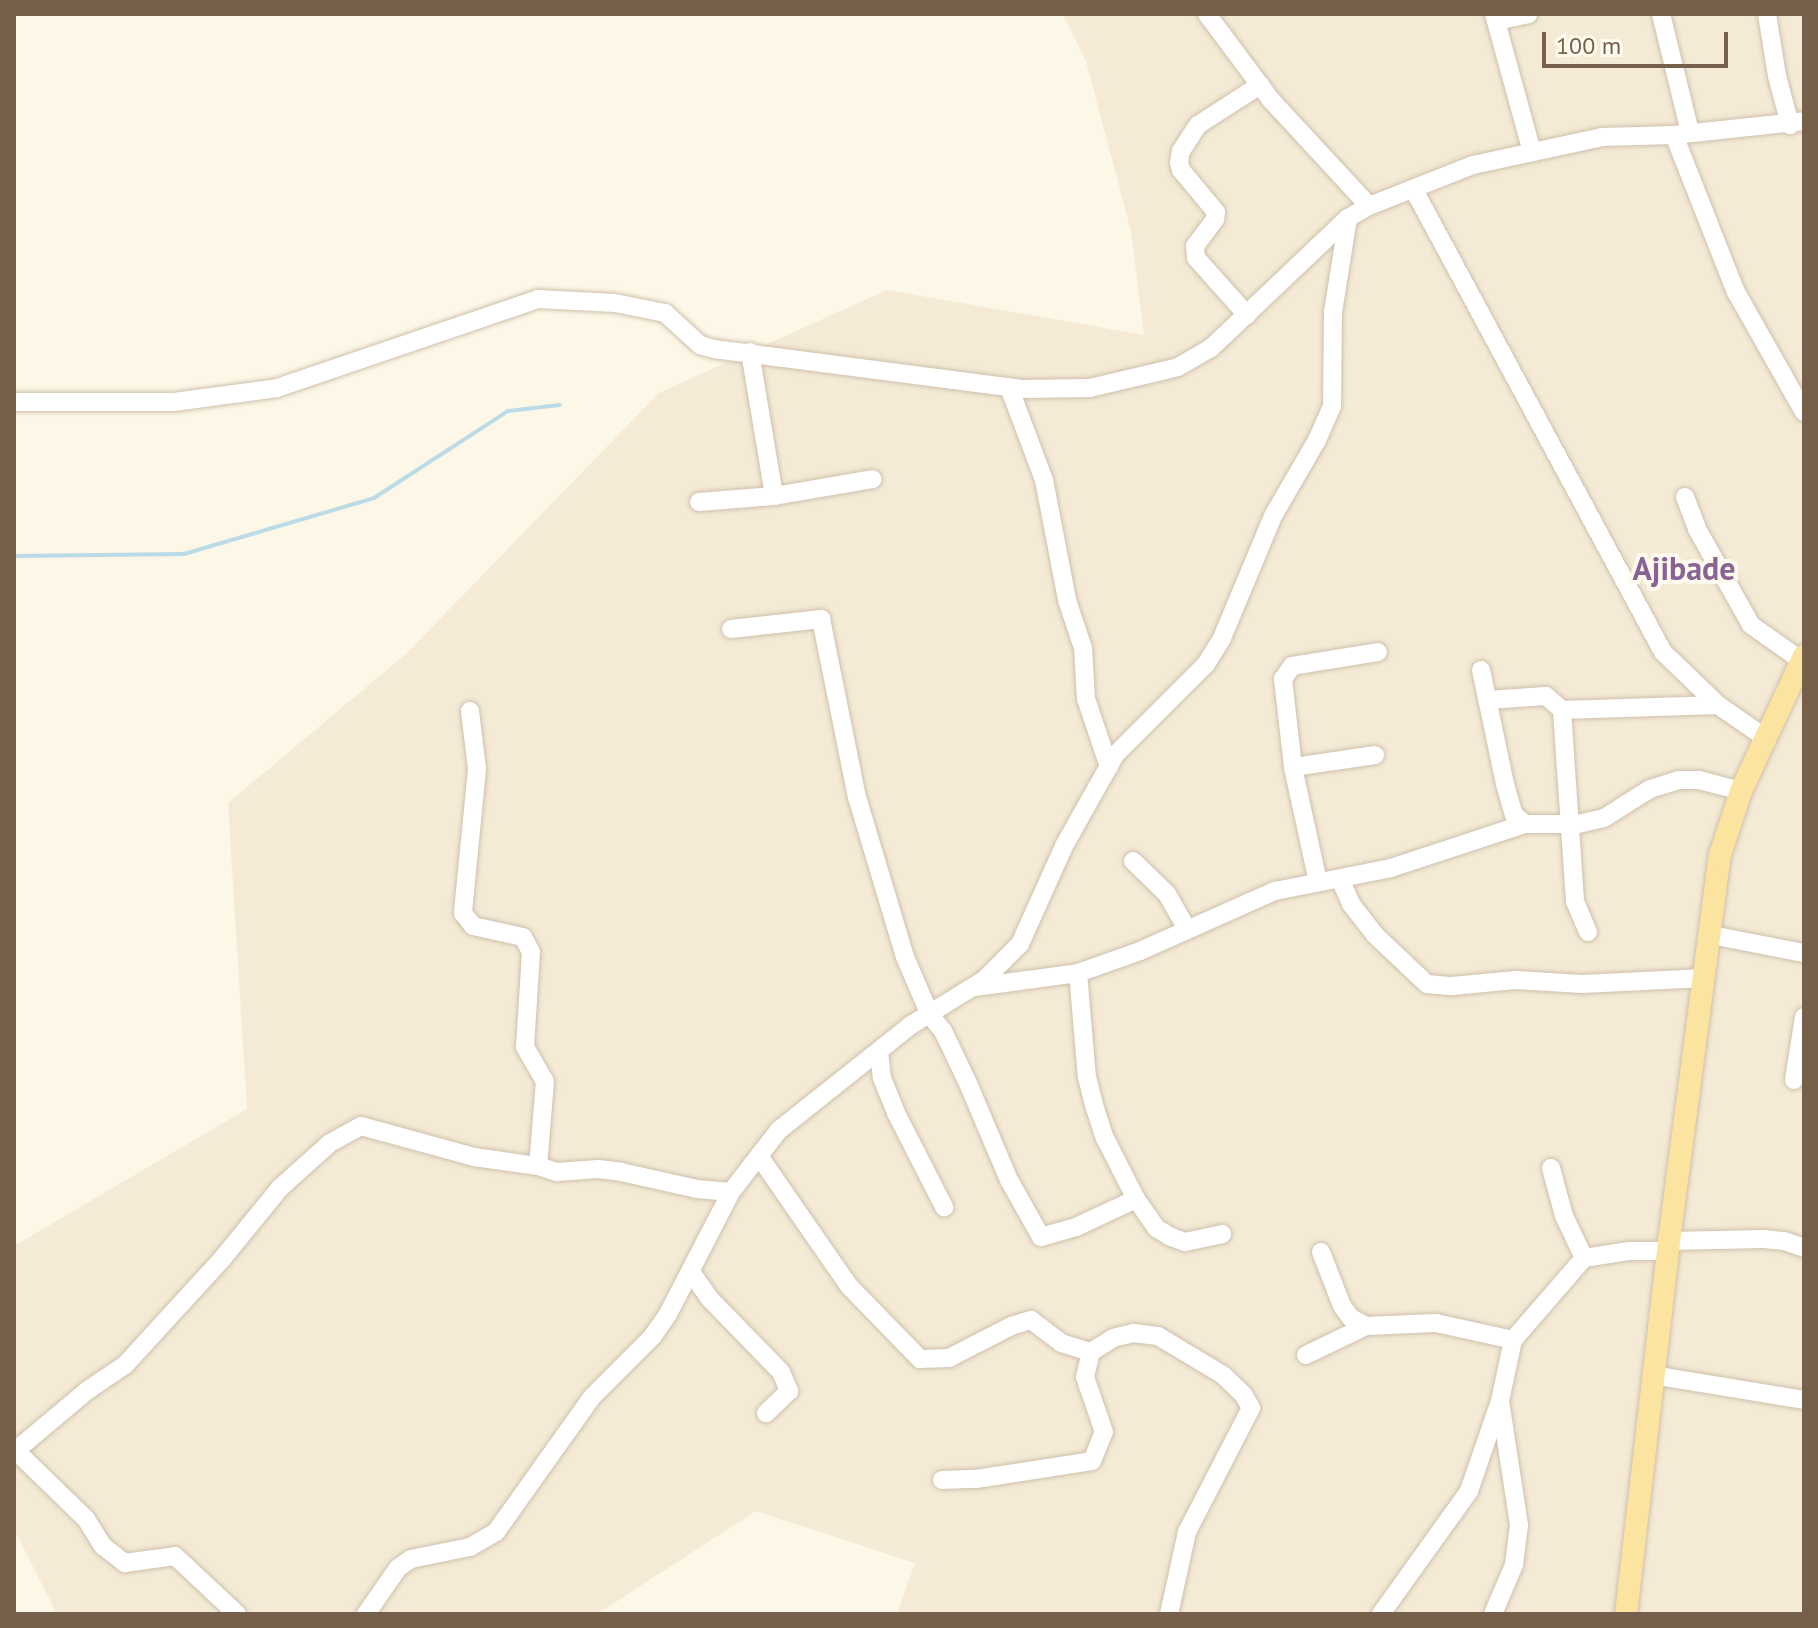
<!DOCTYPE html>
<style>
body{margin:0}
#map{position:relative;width:1818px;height:1628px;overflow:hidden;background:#fdf7e7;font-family:"PT Sans",sans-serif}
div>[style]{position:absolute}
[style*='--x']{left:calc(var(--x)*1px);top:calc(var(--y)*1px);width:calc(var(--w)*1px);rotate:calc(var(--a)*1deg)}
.residential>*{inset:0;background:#f4ead5}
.stream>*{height:4px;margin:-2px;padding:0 2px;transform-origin:2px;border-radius:2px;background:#bbdbe7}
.roads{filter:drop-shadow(0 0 2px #cfc0ad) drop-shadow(0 0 2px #cfc0ad)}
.minor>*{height:18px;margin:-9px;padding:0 9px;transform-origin:9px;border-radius:9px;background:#fff}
.major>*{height:22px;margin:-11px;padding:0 11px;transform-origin:11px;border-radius:11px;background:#fbe4a0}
span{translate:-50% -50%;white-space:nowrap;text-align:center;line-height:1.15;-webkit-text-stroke:8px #fffaee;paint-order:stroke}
.quarter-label{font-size:32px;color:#896393;font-weight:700}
.frame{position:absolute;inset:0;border:16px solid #77604b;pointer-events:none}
.scale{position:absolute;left:1542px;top:32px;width:186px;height:36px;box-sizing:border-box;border:4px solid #77604b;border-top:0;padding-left:10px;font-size:24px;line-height:28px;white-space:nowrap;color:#77604b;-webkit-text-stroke:6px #fffaee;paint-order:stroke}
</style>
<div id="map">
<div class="residential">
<i style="clip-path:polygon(1063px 14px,1804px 14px,1804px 1614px,897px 1614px,915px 1563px,756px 1511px,597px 1614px,57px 1614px,14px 1529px,14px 1246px,247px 1109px,228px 803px,406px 654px,659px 393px,887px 290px,1144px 335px,1131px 231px,1086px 61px)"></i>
</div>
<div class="stream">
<i style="--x:14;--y:556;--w:170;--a:-0.7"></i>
<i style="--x:184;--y:554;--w:198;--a:-16.4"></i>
<i style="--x:374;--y:498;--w:160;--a:-33"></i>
<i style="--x:508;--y:411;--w:52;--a:-6.6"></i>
</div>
<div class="roads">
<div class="minor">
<i style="--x:1207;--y:14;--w:107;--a:53.3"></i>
<i style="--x:1271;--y:100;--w:144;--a:47.2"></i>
<i style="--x:1494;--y:14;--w:143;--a:74.6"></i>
<i style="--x:1661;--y:14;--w:122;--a:76.2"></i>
<i style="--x:1767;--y:14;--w:63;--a:80.8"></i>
<i style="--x:1777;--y:76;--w:51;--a:75.1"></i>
<i style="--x:1496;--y:21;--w:33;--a:-12"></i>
<i style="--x:1674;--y:135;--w:169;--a:68.5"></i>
<i style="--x:1736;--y:292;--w:138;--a:60.5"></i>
<i style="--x:1414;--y:190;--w:525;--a:61.68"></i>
<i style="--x:1663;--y:652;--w:76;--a:43.9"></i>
<i style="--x:1718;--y:705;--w:56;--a:34.8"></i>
<i style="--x:1247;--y:315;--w:76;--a:-131.8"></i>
<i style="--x:1196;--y:258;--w:12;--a:-95"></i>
<i style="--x:1195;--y:246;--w:34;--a:-53"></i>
<i style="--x:1215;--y:219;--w:7;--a:-82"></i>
<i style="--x:1216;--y:212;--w:55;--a:-129.8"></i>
<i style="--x:1181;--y:170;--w:8;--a:-104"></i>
<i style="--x:1179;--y:162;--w:11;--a:-80"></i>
<i style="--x:1181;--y:151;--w:31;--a:-57"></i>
<i style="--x:1198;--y:125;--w:74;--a:-32.8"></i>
<i style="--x:750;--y:352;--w:146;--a:80.5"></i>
<i style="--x:774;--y:496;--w:100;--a:-9.7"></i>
<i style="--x:1009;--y:387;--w:99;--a:69.4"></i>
<i style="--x:1044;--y:480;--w:122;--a:79.1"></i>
<i style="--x:1067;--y:600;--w:51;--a:71.6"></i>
<i style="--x:1083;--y:648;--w:51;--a:86.6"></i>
<i style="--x:1086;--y:699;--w:72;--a:71.3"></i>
<i style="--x:14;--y:402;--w:160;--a:0"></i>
<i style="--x:174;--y:402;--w:104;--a:-7.7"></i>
<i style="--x:277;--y:388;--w:276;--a:-18.8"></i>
<i style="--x:538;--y:299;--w:77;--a:3"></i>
<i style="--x:615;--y:303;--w:51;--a:11.3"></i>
<i style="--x:665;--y:313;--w:47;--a:42.4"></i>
<i style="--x:700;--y:345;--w:15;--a:16"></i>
<i style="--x:714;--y:349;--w:310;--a:7.4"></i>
<i style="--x:1021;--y:389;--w:69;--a:-0.8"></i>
<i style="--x:1090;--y:388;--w:90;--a:-13.4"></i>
<i style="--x:1178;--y:367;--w:38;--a:-30"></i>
<i style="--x:1211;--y:348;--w:189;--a:-43.5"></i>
<i style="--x:1348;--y:218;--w:24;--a:-30"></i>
<i style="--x:1369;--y:206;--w:112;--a:-21.5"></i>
<i style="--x:1473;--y:165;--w:132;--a:-12.2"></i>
<i style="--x:1602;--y:137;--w:72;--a:-1.6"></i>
<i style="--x:1674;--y:135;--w:131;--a:-6.1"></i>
<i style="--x:1685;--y:497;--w:34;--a:69"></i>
<i style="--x:1697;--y:529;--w:110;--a:60.6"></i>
<i style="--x:1751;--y:625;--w:62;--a:35.2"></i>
<i style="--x:699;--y:502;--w:75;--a:-4.6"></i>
<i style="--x:731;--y:629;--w:91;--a:-6.3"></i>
<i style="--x:821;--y:619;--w:182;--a:78.6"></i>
<i style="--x:857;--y:797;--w:167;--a:73.3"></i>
<i style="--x:905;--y:957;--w:63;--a:66.7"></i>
<i style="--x:930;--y:1015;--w:21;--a:51"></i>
<i style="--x:943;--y:1031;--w:55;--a:64.4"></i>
<i style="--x:967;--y:1081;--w:108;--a:67"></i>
<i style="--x:1009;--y:1180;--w:65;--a:60.7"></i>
<i style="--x:1041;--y:1237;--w:36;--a:-16"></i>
<i style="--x:1076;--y:1227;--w:66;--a:-25"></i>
<i style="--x:1481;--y:670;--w:116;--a:78.1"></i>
<i style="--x:1505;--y:784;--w:32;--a:74"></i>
<i style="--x:1514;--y:815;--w:14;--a:39"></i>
<i style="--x:1525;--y:824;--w:53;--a:0"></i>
<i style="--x:1578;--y:824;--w:27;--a:-13"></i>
<i style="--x:1604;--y:818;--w:54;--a:-32.2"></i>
<i style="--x:1650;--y:789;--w:30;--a:-17"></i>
<i style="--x:1679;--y:780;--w:20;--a:0"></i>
<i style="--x:1699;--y:780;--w:43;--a:14.7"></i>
<i style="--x:1488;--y:700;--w:58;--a:-3.9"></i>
<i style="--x:1546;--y:696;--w:21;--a:41"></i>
<i style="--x:470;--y:711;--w:58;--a:83.1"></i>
<i style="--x:477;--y:769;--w:145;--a:95.6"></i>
<i style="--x:463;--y:913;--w:16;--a:52"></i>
<i style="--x:473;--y:926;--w:51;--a:12.4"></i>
<i style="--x:523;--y:937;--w:17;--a:62"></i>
<i style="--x:531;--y:952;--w:95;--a:93.6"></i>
<i style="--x:525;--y:1047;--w:39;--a:60"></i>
<i style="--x:545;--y:1081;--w:85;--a:94.7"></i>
<i style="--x:538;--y:1166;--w:20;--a:18"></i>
<i style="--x:557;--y:1172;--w:41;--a:-4.2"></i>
<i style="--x:598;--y:1169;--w:23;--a:7"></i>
<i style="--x:621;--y:1172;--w:78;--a:12.6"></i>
<i style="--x:697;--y:1189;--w:34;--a:5"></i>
<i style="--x:1293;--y:767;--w:83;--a:-8.3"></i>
<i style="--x:1133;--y:861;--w:47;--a:44.1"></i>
<i style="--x:1167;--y:894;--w:40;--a:60.3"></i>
<i style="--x:1340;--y:879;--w:27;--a:66"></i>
<i style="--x:1351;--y:904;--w:39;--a:52"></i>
<i style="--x:1375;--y:935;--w:71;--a:43.3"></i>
<i style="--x:1427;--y:984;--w:25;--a:5"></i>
<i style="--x:1452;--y:986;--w:64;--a:-5.4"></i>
<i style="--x:1516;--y:980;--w:66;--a:3.5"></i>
<i style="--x:1582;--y:984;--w:123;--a:-2.8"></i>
<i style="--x:1318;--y:882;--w:118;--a:-102.3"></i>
<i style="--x:1293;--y:767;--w:89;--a:-96.5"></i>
<i style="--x:1283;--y:679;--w:16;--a:-55"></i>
<i style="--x:1292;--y:666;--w:87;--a:-9.2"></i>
<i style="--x:1588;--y:932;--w:34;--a:-113"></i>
<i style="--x:1575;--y:901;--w:191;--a:-93.9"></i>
<i style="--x:1562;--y:710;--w:156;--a:-1.8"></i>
<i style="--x:1711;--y:935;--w:95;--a:11"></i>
<i style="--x:1078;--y:973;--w:104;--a:85.1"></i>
<i style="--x:1087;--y:1077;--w:32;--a:76"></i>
<i style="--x:1095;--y:1108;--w:32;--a:72"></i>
<i style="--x:1105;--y:1138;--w:68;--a:63.1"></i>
<i style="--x:1136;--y:1199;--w:35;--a:55"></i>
<i style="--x:1156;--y:1228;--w:17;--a:31"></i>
<i style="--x:1171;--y:1237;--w:15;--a:20"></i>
<i style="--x:1185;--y:1242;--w:38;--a:-12"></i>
<i style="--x:975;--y:987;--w:104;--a:-7.7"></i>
<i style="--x:1078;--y:973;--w:66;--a:-19.5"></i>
<i style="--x:1140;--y:951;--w:148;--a:-24"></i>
<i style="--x:1275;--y:891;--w:118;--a:-11.2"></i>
<i style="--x:1391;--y:868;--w:141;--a:-18.2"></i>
<i style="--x:879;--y:1051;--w:27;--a:84"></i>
<i style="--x:882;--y:1078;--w:38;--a:68"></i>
<i style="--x:896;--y:1113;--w:106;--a:62.9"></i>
<i style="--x:1794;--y:1080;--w:64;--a:-81"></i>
<i style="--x:759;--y:1156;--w:158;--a:55.3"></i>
<i style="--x:849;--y:1286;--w:102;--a:45.8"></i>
<i style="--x:920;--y:1359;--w:29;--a:-2"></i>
<i style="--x:949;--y:1358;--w:70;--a:-27.3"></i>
<i style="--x:1011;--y:1326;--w:21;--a:-17"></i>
<i style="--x:1031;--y:1320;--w:38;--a:37"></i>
<i style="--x:1061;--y:1343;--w:31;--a:17"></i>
<i style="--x:1551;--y:1168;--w:50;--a:74.8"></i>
<i style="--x:1564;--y:1216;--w:47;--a:64.5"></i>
<i style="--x:1669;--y:1241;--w:95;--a:-1.2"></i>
<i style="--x:1764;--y:1239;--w:20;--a:6"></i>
<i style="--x:1784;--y:1241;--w:21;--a:19"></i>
<i style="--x:1321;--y:1252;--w:58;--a:68.7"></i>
<i style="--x:1342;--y:1306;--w:15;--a:53"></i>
<i style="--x:1351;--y:1318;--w:17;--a:28"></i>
<i style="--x:1366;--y:1326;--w:70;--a:-2.5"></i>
<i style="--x:1436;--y:1323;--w:79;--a:12.4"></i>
<i style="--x:691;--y:1272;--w:33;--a:55"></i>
<i style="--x:710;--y:1299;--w:102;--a:45.8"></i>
<i style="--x:781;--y:1372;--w:21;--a:67"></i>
<i style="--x:789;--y:1391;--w:32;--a:136"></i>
<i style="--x:1306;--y:1355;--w:67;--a:-25.8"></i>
<i style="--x:1653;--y:1375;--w:153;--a:9.4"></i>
<i style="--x:16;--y:1451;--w:98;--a:44.2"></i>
<i style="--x:86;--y:1519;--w:32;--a:58"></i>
<i style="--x:103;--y:1546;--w:28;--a:38"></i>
<i style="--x:125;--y:1563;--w:50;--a:-8"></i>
<i style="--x:175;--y:1556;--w:85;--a:43.1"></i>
<i style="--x:14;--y:1452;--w:97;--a:-40"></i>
<i style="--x:88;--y:1390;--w:45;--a:-34"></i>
<i style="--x:125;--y:1365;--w:144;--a:-47.5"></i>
<i style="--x:222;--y:1259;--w:92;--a:-50.8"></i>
<i style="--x:280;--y:1188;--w:67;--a:-42"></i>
<i style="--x:330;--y:1143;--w:35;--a:-29"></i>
<i style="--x:361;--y:1126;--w:117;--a:15.3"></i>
<i style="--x:474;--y:1157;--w:65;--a:8"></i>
<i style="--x:942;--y:1480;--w:34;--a:-2"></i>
<i style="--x:976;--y:1479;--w:117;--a:-8.8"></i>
<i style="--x:1092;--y:1461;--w:31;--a:-68"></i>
<i style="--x:1104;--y:1432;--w:58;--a:-109.1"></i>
<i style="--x:1085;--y:1377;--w:26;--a:-77"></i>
<i style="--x:1091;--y:1352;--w:26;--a:-32"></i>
<i style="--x:1113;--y:1338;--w:21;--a:-14"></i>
<i style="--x:1133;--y:1333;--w:25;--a:7"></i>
<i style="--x:1158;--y:1336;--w:76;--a:31"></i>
<i style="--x:1223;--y:1375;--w:28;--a:44"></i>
<i style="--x:1243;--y:1394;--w:16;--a:60"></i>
<i style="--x:1251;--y:1408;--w:140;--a:117.3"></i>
<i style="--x:1187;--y:1532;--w:84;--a:102.4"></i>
<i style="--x:366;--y:1614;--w:56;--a:-55.2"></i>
<i style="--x:398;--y:1568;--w:16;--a:-35"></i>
<i style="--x:411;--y:1559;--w:60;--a:-11.5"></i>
<i style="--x:470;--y:1547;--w:30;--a:-30"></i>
<i style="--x:496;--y:1532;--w:166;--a:-54.6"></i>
<i style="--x:592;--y:1397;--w:85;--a:-45"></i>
<i style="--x:652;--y:1337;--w:28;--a:-55"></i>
<i style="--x:668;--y:1314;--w:137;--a:-62.7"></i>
<i style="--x:731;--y:1192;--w:78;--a:-52.3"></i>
<i style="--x:779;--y:1130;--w:169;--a:-38.5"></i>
<i style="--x:911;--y:1025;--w:86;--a:-31.7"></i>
<i style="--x:984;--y:980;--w:51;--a:-45"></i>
<i style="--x:1020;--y:944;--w:107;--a:-65.8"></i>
<i style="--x:1064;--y:846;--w:104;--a:-60.7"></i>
<i style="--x:1115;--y:755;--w:129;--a:-45"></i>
<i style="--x:1206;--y:664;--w:31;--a:-58"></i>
<i style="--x:1222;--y:638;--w:132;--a:-67.3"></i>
<i style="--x:1273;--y:516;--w:88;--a:-59.9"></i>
<i style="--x:1317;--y:440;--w:37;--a:-66"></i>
<i style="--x:1332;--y:406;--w:94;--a:-89.4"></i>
<i style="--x:1333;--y:312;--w:95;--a:-80.9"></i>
<i style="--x:1381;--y:1614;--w:151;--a:-54.4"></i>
<i style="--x:1469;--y:1491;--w:95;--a:-71"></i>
<i style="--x:1500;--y:1401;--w:62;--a:-78"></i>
<i style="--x:1513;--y:1340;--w:108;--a:-49.1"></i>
<i style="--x:1584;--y:1258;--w:46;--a:-8.8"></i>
<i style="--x:1629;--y:1251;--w:39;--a:0"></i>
<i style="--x:1493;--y:1614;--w:53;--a:-66.8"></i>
<i style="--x:1514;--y:1565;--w:40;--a:-82.9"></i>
<i style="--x:1519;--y:1525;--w:119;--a:-98.7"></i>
</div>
<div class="major">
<i style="--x:1626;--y:1614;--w:375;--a:-83.4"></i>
<i style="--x:1669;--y:1241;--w:389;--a:-82.5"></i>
<i style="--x:1720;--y:855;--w:67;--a:-71.8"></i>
<i style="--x:1741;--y:791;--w:149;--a:-65"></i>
</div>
</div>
<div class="quarter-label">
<span style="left:1684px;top:568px">Ajibade</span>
</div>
<div class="frame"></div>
<div class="scale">100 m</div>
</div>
